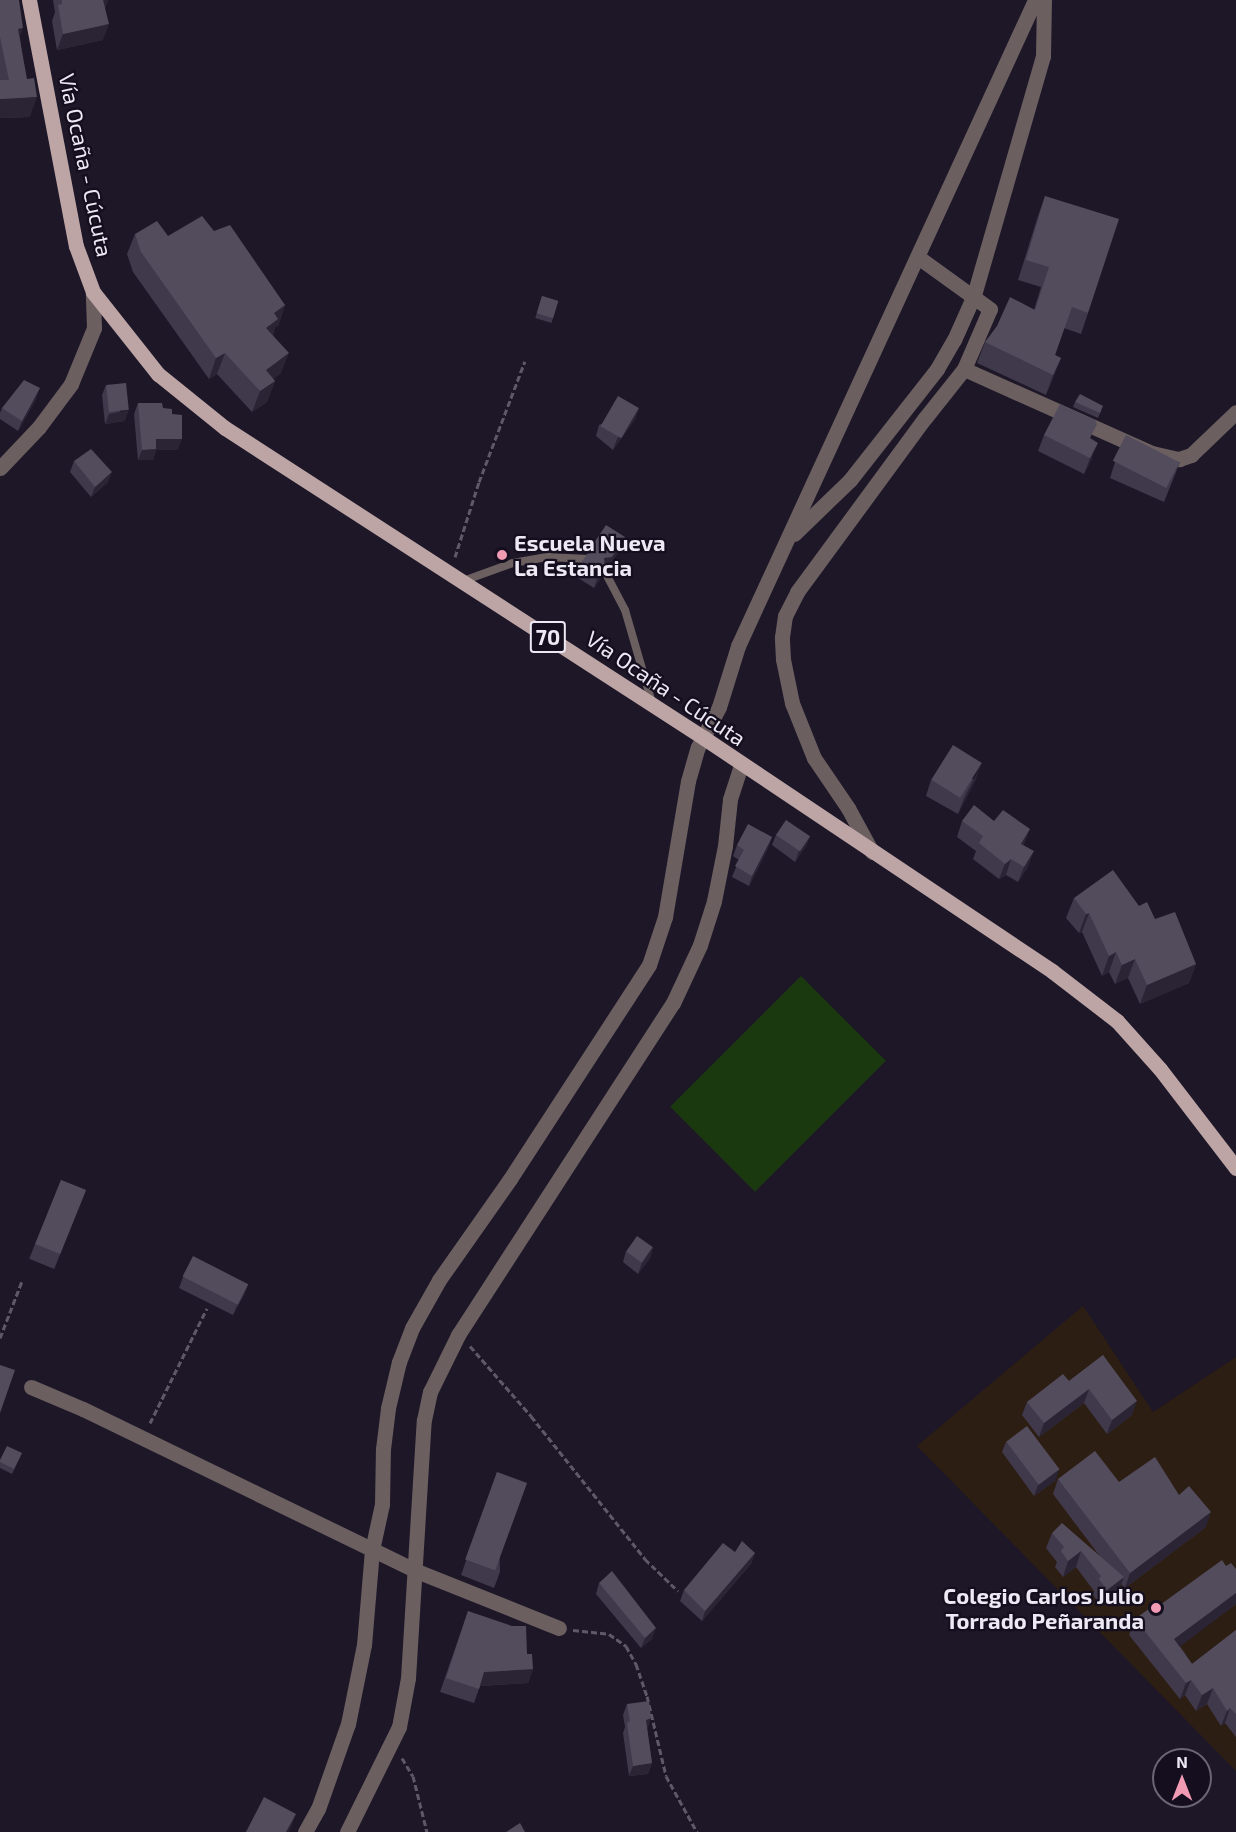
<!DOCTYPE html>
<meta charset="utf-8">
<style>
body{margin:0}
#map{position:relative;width:1236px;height:1832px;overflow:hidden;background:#1d1728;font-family:"Exo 2",sans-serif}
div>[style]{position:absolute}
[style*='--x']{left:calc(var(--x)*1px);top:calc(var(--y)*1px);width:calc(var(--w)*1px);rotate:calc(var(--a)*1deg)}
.education>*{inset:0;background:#2d1e14}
.green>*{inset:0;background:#1b390f;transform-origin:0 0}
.path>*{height:3px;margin-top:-1.5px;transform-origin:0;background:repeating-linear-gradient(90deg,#5e5968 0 6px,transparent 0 9px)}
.lane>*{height:8px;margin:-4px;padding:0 4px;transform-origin:4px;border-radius:4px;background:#6b5f60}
.street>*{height:15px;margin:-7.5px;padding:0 7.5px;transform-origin:7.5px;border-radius:7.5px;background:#6b5f60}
.primary>*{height:15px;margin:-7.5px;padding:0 7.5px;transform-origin:7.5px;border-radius:7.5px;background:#bda5a6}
.wall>*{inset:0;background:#40394b;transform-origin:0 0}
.shaded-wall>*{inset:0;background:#2a2435}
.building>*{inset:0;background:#534c5d;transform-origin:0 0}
.dots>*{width:16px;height:16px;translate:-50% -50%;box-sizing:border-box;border:3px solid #140e1e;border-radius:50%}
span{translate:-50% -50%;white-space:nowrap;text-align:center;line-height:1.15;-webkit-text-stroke:4.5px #140e1e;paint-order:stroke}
.shield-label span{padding:2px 4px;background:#140e1e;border:2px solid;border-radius:4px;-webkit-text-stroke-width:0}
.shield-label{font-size:21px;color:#ede9f4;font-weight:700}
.street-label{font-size:22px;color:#ede9f4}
.poi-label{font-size:22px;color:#ede9f4;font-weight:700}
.left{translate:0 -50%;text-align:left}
.right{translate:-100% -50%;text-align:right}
.north{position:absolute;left:1152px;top:1748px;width:60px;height:60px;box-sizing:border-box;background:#140e1e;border:2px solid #6b6674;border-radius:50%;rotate:0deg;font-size:16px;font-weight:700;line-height:24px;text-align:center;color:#ede9f4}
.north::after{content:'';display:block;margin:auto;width:21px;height:27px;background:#f19ab4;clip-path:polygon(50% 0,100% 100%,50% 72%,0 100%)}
</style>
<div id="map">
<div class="education">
<i style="clip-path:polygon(1083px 1306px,1153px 1412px,1236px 1357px,1236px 1771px,917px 1446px)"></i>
</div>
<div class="green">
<i style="left:801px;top:976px;width:120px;height:185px;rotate:45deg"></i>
</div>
<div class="path">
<i style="--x:455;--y:557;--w:79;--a:-72.3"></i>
<i style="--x:479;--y:482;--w:129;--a:-69.2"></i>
<i style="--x:0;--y:1338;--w:61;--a:-68.9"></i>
<i style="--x:470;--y:1346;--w:93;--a:48.9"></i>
<i style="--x:531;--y:1416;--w:183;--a:51.4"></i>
<i style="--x:645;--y:1559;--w:46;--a:44.1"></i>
<i style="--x:150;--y:1423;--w:128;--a:-63.6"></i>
<i style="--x:573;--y:1630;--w:36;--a:6"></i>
<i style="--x:609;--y:1634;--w:21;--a:35"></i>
<i style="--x:626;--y:1646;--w:21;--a:61"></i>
<i style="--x:636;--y:1664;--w:34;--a:71"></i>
<i style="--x:647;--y:1696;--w:82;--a:76.6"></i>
<i style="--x:666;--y:1776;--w:64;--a:61"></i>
<i style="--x:402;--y:1758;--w:21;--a:59"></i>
<i style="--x:413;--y:1776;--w:58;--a:76"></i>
</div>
<div class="lane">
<i style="--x:605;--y:572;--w:43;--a:62.2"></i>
<i style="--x:625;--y:610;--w:97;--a:73.8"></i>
<i style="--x:463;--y:581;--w:53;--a:-19.8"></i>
<i style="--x:513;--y:563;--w:36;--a:-10"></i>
<i style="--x:548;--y:557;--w:39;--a:3"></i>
</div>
<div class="street">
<i style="--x:964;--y:369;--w:206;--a:24.1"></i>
<i style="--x:1152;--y:453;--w:28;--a:13"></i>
<i style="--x:1179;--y:459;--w:13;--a:-18"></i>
<i style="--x:1191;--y:455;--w:62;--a:-43.7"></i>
<i style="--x:0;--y:468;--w:57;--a:-46.4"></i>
<i style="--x:39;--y:427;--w:54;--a:-53.3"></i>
<i style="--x:71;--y:384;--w:61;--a:-67.7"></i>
<i style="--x:94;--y:328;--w:36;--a:-92"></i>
<i style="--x:794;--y:534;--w:78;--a:-44"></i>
<i style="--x:850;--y:480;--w:141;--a:-51.9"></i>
<i style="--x:937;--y:369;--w:34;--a:-60"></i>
<i style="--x:954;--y:340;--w:49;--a:-66"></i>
<i style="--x:974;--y:295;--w:249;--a:-73.9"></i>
<i style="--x:1043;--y:56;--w:56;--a:-89"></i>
<i style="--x:872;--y:852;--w:50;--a:-118.6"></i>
<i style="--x:848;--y:808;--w:60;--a:-124.2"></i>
<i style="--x:814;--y:758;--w:59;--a:-111.8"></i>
<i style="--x:792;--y:703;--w:45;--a:-101.6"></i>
<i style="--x:783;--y:659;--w:22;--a:-93"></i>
<i style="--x:782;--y:637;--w:21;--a:-82"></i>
<i style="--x:785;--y:616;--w:27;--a:-63"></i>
<i style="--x:797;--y:592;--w:216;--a:-53.7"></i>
<i style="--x:925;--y:418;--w:63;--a:-51.5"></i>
<i style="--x:964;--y:369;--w:65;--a:-66.6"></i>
<i style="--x:990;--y:309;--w:89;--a:-144.2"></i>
<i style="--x:31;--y:1387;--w:56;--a:22.9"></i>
<i style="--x:83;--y:1409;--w:368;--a:25.9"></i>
<i style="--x:414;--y:1570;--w:156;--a:21.8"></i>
<i style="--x:305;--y:1832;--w:26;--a:-61"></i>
<i style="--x:318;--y:1809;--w:90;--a:-70.6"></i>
<i style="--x:348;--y:1724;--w:81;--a:-78.6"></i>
<i style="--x:364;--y:1645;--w:95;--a:-85.2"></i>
<i style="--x:372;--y:1550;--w:47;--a:-77.7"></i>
<i style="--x:382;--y:1504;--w:55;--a:-89"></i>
<i style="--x:383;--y:1449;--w:41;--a:-83"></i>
<i style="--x:388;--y:1408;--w:47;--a:-76.6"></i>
<i style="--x:399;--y:1362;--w:36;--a:-69"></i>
<i style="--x:412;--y:1328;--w:55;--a:-60.6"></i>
<i style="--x:439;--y:1280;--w:123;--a:-54.9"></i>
<i style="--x:510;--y:1179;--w:255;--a:-57"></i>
<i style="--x:649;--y:965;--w:51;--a:-71.6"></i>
<i style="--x:665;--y:917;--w:138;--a:-80.4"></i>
<i style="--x:688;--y:781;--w:35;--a:-74"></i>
<i style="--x:698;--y:747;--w:45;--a:-62.3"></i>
<i style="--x:719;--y:707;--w:64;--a:-72.7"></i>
<i style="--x:738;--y:646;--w:711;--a:-65.31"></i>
<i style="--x:347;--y:1832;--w:117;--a:-63.7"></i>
<i style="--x:399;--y:1727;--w:50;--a:-79.6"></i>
<i style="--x:408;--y:1678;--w:258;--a:-86.5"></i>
<i style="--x:424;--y:1420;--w:29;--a:-78"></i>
<i style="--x:430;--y:1392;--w:64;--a:-63.8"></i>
<i style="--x:458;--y:1335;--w:396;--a:-57.1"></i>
<i style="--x:673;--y:1003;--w:64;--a:-65"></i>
<i style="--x:700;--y:945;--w:46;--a:-72.3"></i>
<i style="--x:714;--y:901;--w:56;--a:-78.7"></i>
<i style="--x:725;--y:846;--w:47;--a:-83.9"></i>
<i style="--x:730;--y:799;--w:36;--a:-72"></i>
</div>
<div class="primary">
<i style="--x:29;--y:0;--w:250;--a:79.2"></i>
<i style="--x:76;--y:246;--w:49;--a:69.7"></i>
<i style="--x:93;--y:292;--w:105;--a:51.6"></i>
<i style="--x:158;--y:374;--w:86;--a:38.9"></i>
<i style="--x:225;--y:428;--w:571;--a:32.91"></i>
<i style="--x:704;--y:738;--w:419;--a:33.8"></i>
<i style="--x:1052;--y:971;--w:82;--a:37.6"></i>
<i style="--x:1117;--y:1021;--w:64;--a:48.1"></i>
<i style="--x:1160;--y:1069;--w:125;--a:52.5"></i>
</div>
<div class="wall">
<i style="clip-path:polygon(0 0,20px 38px,30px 117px,0 118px)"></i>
<i style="clip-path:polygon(53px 0,108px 0,105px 8px,103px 40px,57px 50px,52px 21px,55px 12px)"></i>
<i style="clip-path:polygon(1045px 196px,1088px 313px,1081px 334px,1064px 328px,1055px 355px,1061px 358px,1046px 395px,977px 363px,985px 342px,1034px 310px,1041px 287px,1018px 280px,1038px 216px)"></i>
<i style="clip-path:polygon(214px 231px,285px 305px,278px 326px,275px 327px,273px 335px,281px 373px,273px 379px,275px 381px,267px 402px,252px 412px,217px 374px,209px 379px,133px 272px,127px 254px,135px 234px,168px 236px)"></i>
<i style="left:542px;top:296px;width:17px;height:23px;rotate:17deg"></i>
<i style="clip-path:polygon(106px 385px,125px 421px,105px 424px,102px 395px)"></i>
<i style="clip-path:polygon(36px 399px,18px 431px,0 419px,0 413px,2px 408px)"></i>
<i style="clip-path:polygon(1075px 402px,1101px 411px,1098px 418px,1073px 407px)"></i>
<i style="clip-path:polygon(138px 403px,163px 408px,178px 450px,156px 450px,153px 460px,138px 460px,134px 414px)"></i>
<i style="clip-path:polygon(639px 408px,635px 419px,613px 450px,596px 436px,599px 425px)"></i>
<i style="clip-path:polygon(1044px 435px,1092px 439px,1092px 458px,1084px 474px,1038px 451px)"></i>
<i style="clip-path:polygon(74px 461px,108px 482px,91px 497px,70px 472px)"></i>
<i style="clip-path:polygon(1115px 462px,1180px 462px,1164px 502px,1110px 478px)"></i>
<i style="clip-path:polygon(594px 543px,621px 548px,608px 567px,605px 568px,601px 578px,594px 588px,575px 576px,579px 566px,590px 553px)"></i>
<i style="clip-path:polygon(976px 779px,958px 814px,926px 796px,931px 780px)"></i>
<i style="clip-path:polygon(962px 821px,1024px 845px,1028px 867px,1018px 882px,1006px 875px,999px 879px,973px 859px,976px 851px,957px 837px)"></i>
<i style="clip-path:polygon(776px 835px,810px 836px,806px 846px,795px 862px,772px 845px)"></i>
<i style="clip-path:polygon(772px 837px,768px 848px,749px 886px,732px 877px,739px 860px,733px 856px,737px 845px)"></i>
<i style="clip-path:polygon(1074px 898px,1139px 906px,1155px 919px,1196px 964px,1189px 983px,1140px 1004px,1128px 978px,1115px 984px,1109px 972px,1102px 976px,1082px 932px,1079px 933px,1066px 918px)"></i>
<i style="left:61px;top:1180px;width:27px;height:85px;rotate:22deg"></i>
<i style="clip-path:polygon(653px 1247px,650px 1258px,638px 1274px,623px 1262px,626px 1251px)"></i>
<i style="clip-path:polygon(183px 1277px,248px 1284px,244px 1295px,233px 1315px,179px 1288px)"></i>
<i style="clip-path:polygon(1103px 1355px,1132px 1415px,1107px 1434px,1084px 1403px,1039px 1437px,1022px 1415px,1027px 1402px,1069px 1381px)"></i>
<i style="clip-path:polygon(1006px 1442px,1056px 1480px,1034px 1496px,1002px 1452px)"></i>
<i style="clip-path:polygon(22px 1453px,12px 1474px,0 1468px,0 1460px)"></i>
<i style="clip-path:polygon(497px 1472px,500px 1572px,494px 1588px,461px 1575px)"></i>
<i style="clip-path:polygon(1058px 1479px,1119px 1482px,1179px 1495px,1206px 1527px,1125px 1588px,1121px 1584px,1118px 1593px,1101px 1606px,1093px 1595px,1094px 1591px,1076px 1567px,1063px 1577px,1055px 1567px,1057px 1562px,1046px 1548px,1052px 1533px,1102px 1559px,1053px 1494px)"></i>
<i style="clip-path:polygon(735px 1552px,755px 1553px,751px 1564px,702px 1621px,680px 1601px,684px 1590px)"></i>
<i style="clip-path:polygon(599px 1583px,652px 1639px,641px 1648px,596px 1594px)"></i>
<i style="clip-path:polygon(1236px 1604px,1180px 1646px,1192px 1664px,1236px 1630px,1236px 1737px,1225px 1723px,1221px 1726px,1207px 1704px,1196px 1711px,1185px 1695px,1180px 1699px,1129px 1635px,1135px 1619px,1153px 1610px)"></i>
<i style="clip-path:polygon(468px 1611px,527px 1654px,533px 1669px,528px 1683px,480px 1686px,474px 1703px,440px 1692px)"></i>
<i style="clip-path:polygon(627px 1704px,651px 1718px,647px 1729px,652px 1763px,648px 1774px,629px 1776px,623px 1733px,625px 1727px,623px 1715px)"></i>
</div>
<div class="shaded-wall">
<i style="clip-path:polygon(100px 0,108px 0,105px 8px)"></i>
<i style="clip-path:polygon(109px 24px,103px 40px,57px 50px,63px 34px)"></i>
<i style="clip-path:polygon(23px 28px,16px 47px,18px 29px)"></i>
<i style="clip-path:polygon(37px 97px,30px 117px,0 118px,0 99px)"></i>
<i style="clip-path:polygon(285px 305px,278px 326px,275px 327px,271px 340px,266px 328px,274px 313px)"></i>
<i style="clip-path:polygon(225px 353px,217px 374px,209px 379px,216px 358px)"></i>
<i style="clip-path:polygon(289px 353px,281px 373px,258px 391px,266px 370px)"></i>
<i style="clip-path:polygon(1061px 358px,1053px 379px,1046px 395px,1053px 375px)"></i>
<i style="clip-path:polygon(275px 381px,267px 402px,252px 412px,260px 391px)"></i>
<i style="clip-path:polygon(40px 388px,36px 399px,18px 431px,22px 421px)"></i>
<i style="clip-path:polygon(639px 408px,635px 419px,613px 450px,617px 439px)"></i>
<i style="clip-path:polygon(129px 410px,125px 421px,105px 424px,109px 414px)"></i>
<i style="clip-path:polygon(156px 439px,182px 439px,178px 450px,156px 450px,153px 460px,138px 460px,142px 450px)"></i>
<i style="clip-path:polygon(1098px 443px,1092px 458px,1084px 474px,1090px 458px)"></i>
<i style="clip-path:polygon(112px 472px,108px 482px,91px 497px,95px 487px)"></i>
<i style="clip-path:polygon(625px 537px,621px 548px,608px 567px,605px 568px,601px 578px,594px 588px,604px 558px)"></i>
<i style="clip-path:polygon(982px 763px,976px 779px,958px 814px,964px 798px)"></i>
<i style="clip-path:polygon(1030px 829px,1024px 845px,1016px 859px,1021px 844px)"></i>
<i style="clip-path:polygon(810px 836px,806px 846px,795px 862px,799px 851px)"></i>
<i style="clip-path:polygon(772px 837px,768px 848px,749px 886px,752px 876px)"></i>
<i style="clip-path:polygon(1034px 851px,1028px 867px,1018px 882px,1024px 867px)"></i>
<i style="clip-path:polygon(1011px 859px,1006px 875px,999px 879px,1005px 864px)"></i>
<i style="clip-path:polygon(1089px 913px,1082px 932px,1079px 933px,1086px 914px)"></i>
<i style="clip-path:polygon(1116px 952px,1109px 972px,1102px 976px,1109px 956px)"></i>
<i style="clip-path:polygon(1135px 959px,1128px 978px,1115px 984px,1122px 965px)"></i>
<i style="clip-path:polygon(1196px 964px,1189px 983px,1140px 1004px,1147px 985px)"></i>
<i style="clip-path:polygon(653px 1247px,650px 1258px,638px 1274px,642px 1263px)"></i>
<i style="clip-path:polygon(248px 1284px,244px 1295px,233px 1315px,237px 1305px)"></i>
<i style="clip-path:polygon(1089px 1389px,1084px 1403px,1039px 1437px,1044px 1423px)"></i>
<i style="clip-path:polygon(1137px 1401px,1132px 1415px,1107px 1434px,1112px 1420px)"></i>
<i style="clip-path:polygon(1059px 1469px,1056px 1480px,1034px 1496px,1038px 1485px)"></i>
<i style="clip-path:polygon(1211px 1512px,1206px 1527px,1125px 1588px,1130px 1573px)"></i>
<i style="clip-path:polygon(1081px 1551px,1076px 1567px,1063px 1577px,1068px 1561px)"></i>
<i style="clip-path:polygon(755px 1553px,751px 1564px,702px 1621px,705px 1611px)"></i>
<i style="clip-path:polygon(1124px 1577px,1118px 1593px,1101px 1606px,1107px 1590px)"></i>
<i style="clip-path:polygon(1236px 1593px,1236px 1604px,1169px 1655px,1174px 1639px)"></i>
<i style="clip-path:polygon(656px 1628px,652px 1639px,641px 1648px,645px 1638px)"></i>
<i style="clip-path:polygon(533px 1669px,528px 1683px,479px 1686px,484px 1672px)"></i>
<i style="clip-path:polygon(1191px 1680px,1185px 1695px,1180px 1699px,1186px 1683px)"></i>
<i style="clip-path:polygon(1213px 1688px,1207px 1704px,1196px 1711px,1202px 1695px)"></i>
<i style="clip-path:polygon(1230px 1708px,1225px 1723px,1221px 1726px,1227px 1711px)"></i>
<i style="clip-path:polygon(651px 1718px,647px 1729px,642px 1730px,646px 1720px)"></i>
<i style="clip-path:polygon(652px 1763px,648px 1774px,629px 1776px,633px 1766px)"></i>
<i style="clip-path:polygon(296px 1814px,289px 1832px,286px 1832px)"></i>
</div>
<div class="building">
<i style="clip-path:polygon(0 0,19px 0,23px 28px,18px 29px,27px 79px,34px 78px,37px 97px,0 99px,0 80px,9px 80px,0 37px)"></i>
<i style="clip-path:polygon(62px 0,103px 0,109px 24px,63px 34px,58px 5px,62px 4px)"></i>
<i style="clip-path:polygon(1045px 196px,1119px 219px,1088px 313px,1072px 307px,1055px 355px,1061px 358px,1053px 375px,985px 342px,997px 326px,1010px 297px,1035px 310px,1049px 267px,1026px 260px)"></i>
<i style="clip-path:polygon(202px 216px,214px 231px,230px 225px,285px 305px,274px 313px,278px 319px,266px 328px,289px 353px,266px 370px,275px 381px,260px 391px,225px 353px,216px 358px,141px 252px,135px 234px,157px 221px,168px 236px)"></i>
<i style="left:542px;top:296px;width:17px;height:18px;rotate:17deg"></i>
<i style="clip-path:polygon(24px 380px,40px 388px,22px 421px,2px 408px)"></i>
<i style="left:126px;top:383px;width:27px;height:20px;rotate:84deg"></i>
<i style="clip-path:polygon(1080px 394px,1103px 406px,1100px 413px,1075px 402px)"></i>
<i style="left:618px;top:396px;width:24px;height:35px;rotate:30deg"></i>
<i style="clip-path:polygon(138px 403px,162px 403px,163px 408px,172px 409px,172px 414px,182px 415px,182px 439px,156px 439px,156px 449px,142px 450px)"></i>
<i style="clip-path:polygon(1060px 404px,1095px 420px,1097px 424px,1090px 438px,1098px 443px,1090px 458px,1044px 435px)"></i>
<i style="left:1126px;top:435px;width:60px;height:29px;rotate:27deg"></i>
<i style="clip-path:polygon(91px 449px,112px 472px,95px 487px,74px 461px)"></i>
<i style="clip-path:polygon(606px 525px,625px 537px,612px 557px,604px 558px,605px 567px,598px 578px,579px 566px,587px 554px,596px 552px,594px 543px)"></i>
<i style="left:953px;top:745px;width:34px;height:41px;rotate:32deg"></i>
<i style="clip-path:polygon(974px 805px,994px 821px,1003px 810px,1030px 829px,1021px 844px,1034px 851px,1024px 867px,1011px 859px,1005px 864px,979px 843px,983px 836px,962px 821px)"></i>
<i style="left:786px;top:820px;width:29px;height:18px;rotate:34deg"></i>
<i style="clip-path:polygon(748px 824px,772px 837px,752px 876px,735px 866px,744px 850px,737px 845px)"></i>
<i style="clip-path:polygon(1113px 870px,1139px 906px,1147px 902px,1155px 919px,1175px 912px,1196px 964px,1147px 985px,1135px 959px,1122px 965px,1116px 952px,1109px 956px,1089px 913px,1086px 914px,1074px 898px)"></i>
<i style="left:61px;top:1180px;width:27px;height:69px;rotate:22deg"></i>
<i style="left:637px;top:1236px;width:19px;height:19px;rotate:35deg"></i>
<i style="left:193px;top:1256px;width:62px;height:23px;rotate:27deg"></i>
<i style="clip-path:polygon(1103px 1355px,1137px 1401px,1112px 1420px,1089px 1389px,1044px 1423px,1027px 1402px,1063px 1374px,1069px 1381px)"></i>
<i style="clip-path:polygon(0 1365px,15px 1370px,0 1413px)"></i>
<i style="left:1027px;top:1426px;width:54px;height:26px;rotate:53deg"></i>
<i style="clip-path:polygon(7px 1446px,22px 1453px,14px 1469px,0 1462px,0 1460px)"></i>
<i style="clip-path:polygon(1095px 1451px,1119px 1482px,1155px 1457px,1179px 1495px,1189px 1486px,1211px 1512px,1130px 1573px,1058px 1479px)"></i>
<i style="left:497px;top:1472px;width:32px;height:93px;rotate:20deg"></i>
<i style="clip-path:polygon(1062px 1523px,1124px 1577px,1107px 1590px,1099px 1579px,1101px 1576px,1081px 1551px,1068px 1561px,1061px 1551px,1064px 1547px,1052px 1533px)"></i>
<i style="clip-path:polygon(742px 1541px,755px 1553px,705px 1611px,684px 1590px,723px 1543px,735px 1552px)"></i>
<i style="clip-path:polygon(1222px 1560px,1226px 1566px,1231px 1563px,1236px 1569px,1236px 1593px,1174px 1639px,1192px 1664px,1236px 1630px,1236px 1714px,1230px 1708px,1227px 1711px,1213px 1688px,1202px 1695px,1191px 1680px,1186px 1683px,1135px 1619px,1150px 1608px,1153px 1610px)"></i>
<i style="clip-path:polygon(612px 1571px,656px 1628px,645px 1638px,599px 1583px)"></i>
<i style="clip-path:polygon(468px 1611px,512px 1626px,526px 1626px,527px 1654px,532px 1654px,533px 1669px,484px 1672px,479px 1689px,446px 1678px)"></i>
<i style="clip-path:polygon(649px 1701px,651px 1718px,646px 1720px,652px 1763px,633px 1766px,627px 1723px,630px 1721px,627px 1704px)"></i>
<i style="clip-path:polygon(264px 1797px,296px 1814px,286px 1832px,246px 1832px)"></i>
<i style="clip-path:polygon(520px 1823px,525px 1832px,506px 1832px)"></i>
</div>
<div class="dots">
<i style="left:502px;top:555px;background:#f19ab4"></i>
<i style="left:1156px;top:1608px;background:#f19ab4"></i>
</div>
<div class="shield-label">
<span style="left:548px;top:637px">70</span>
</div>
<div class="street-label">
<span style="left:86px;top:165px;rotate:78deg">Vía Ocaña - Cúcuta</span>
<span style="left:666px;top:688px;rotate:34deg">Vía Ocaña - Cúcuta</span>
</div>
<div class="poi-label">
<span class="left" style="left:514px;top:555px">Escuela Nueva<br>La Estancia</span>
<span class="right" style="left:1144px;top:1608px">Colegio Carlos Julio<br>Torrado Peñaranda</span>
</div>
<div class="north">N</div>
</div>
